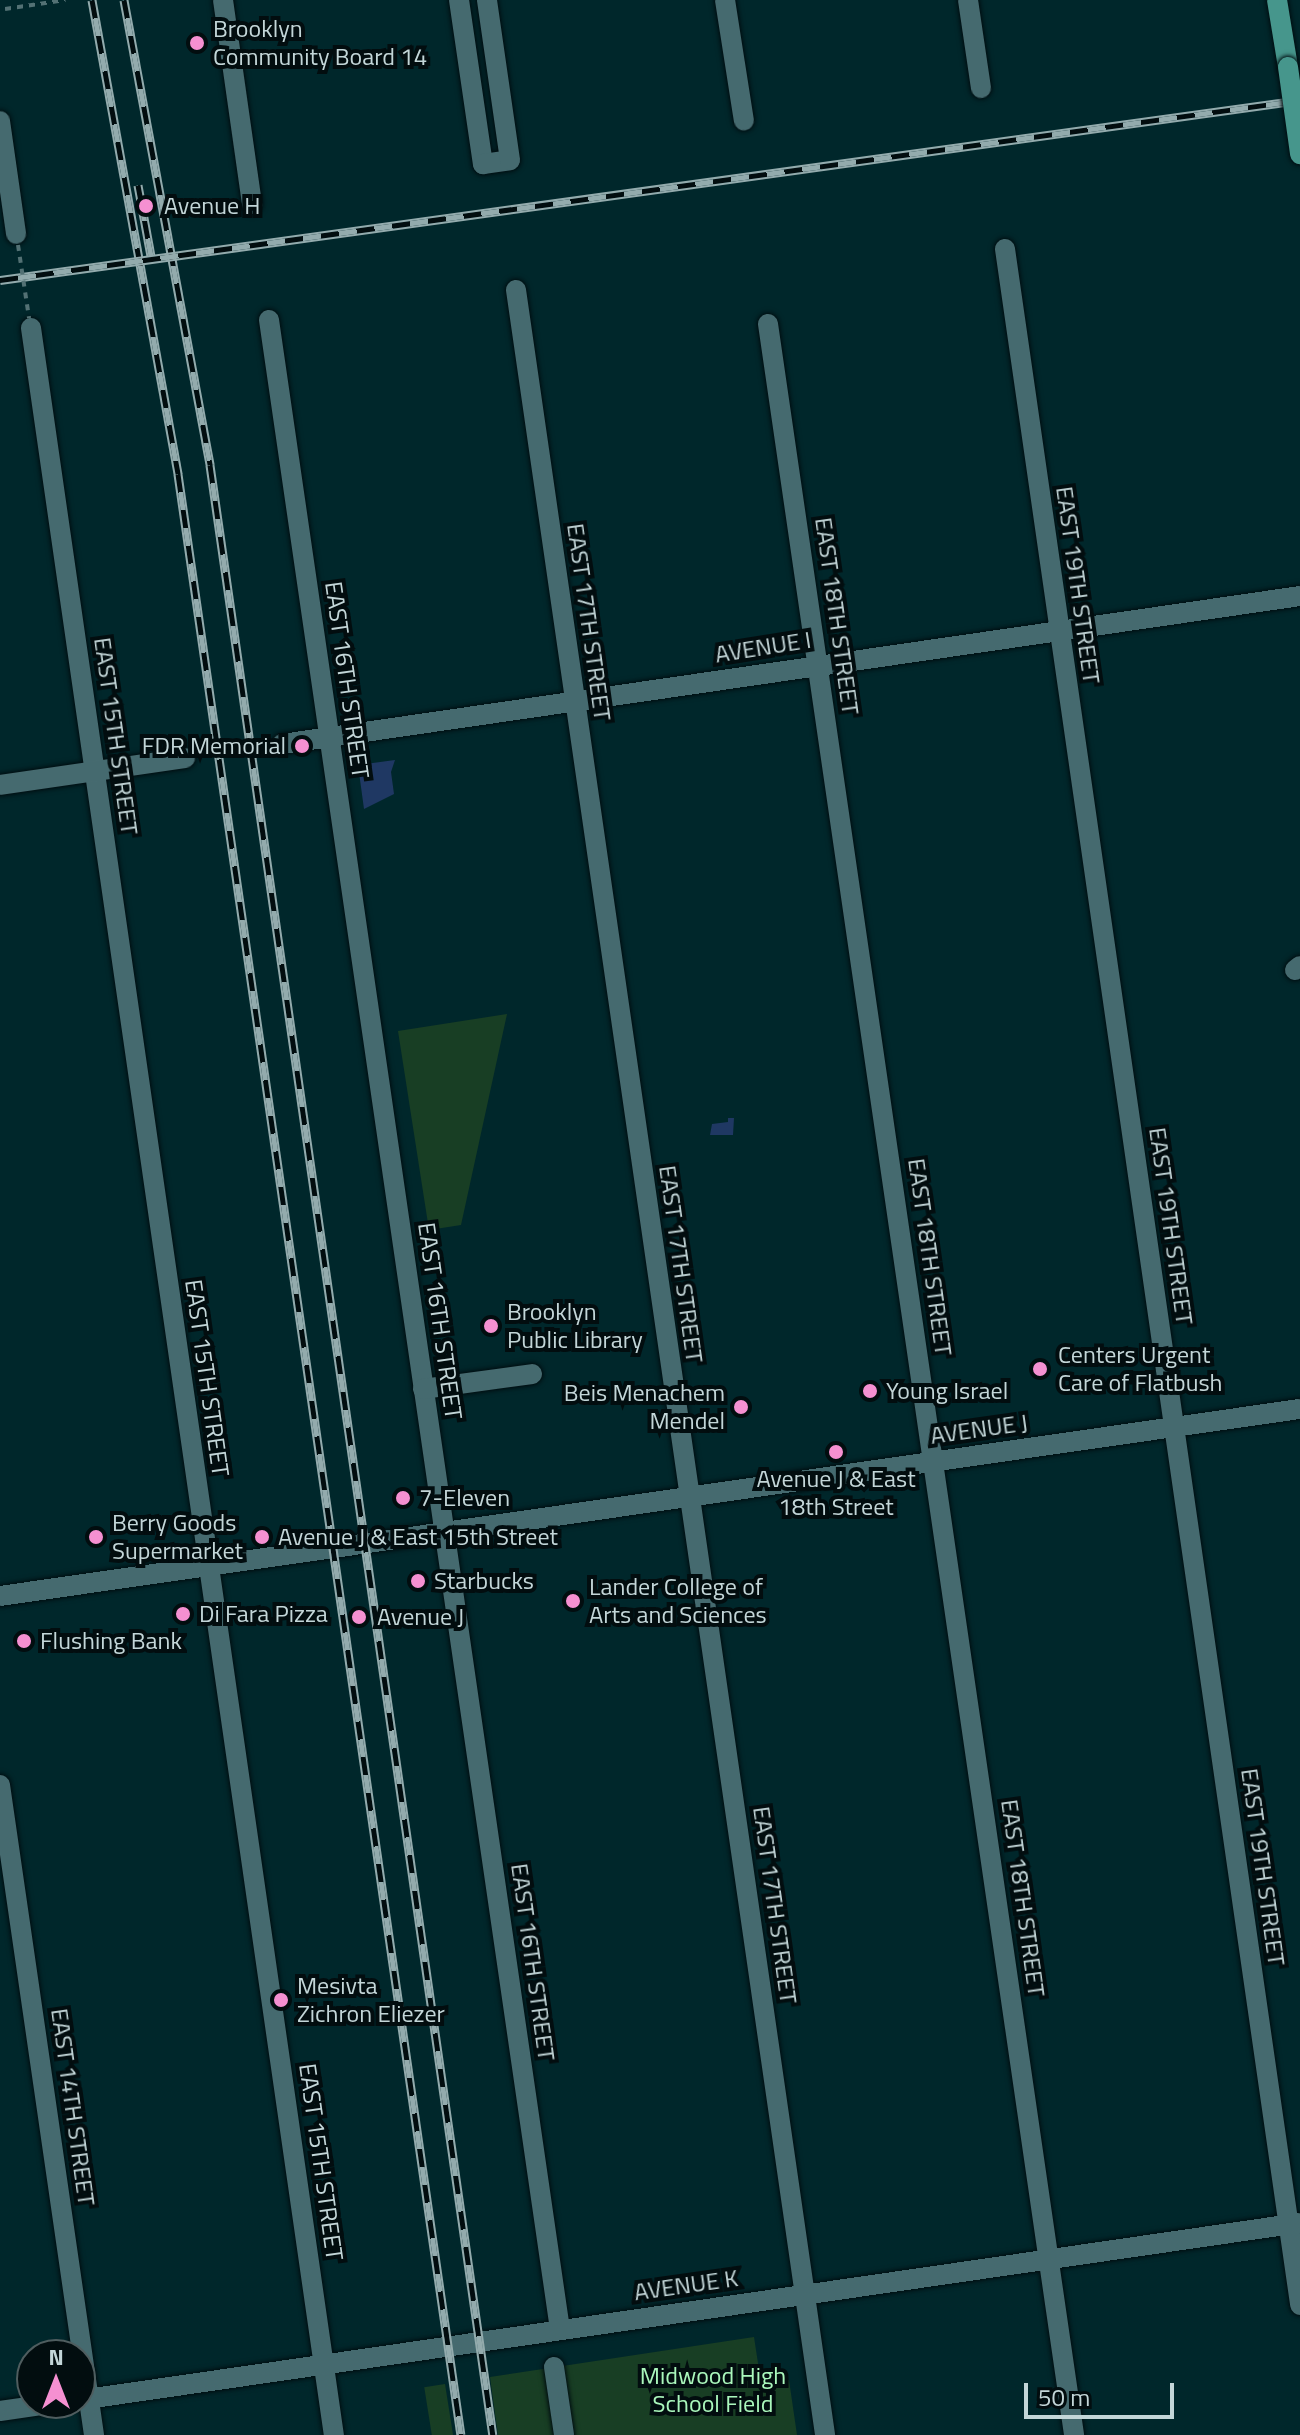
<!DOCTYPE html>
<style>
body{margin:0}
#map{position:relative;width:1300px;height:2435px;overflow:hidden;background:#00272b;font-family:"Titillium Web",sans-serif}
div>[style]{position:absolute}
[style*='--x']{left:calc(var(--x)*1px);top:calc(var(--y)*1px);width:calc(var(--w)*1px);rotate:calc(var(--a)*1deg)}
.green>*{inset:0;background:#183e24;transform-origin:0 0}
.water>*{inset:0;background:#1f3863}
.path>*{height:4px;margin-top:-2px;transform-origin:0;background:repeating-linear-gradient(90deg,#537174 0 6px,transparent 0 12px)}
.roads{filter:drop-shadow(0 0 2px #000e11) drop-shadow(0 0 2px #000e11)}
.minor>*{height:20px;margin:-10px;padding:0 10px;transform-origin:10px;border-radius:10px;background:#456a6f}
.major>*{height:20px;margin:-10px;padding:0 10px;transform-origin:10px;border-radius:10px;background:#46968c}
.rail>*{height:9px;margin-top:-4.5px;transform-origin:0;background:repeating-linear-gradient(90deg,#020d0f 0 18px,#93abad 0 36px);box-sizing:border-box;border-block:2px solid #93abad}
.path-bridge>*{height:4px;margin-top:-2px;transform-origin:0;background:repeating-linear-gradient(90deg,#537174 0 6px,transparent 0 12px)}
.bridges{filter:drop-shadow(0 0 2px #000e11) drop-shadow(0 0 2px #000e11)}
.major-bridge>*{height:20px;margin:-10px;padding:0 10px;transform-origin:10px;border-radius:10px;background:#46968c}
.dots>*{width:22px;height:22px;translate:-50% -50%;box-sizing:border-box;border:4px solid #020d0f;border-radius:50%}
span{translate:-50% -50%;white-space:nowrap;text-align:center;line-height:1.15;-webkit-text-stroke:8px #020d0f;paint-order:stroke}
.poi-label{font-size:24px;color:#c3d6d8}
.left{translate:0 -50%;text-align:left}
.right{translate:-100% -50%;text-align:right}
.street-label{font-size:24px;color:#c3d6d8}
.park-label{font-size:24px;color:#aaf7bc}
.north{position:absolute;left:16px;top:2339px;width:80px;height:80px;box-sizing:border-box;background:#020d0f;border:2px solid #4f5d5f;border-radius:50%;rotate:0deg;font-size:22px;font-weight:700;line-height:32px;text-align:center;color:#c3d6d8}
.north::after{content:'';display:block;margin:auto;width:28px;height:36px;background:#f590d1;clip-path:polygon(50% 0,100% 100%,50% 72%,0 100%)}
.scale{position:absolute;left:1024px;top:2383px;width:150px;height:36px;box-sizing:border-box;border:4px solid #c3d6d8;border-top:0;padding-left:10px;font-size:24px;line-height:28px;white-space:nowrap;color:#c3d6d8;-webkit-text-stroke:6px #020d0f;paint-order:stroke}
</style>
<div id="map">
<div class="green">
<i style="clip-path:polygon(507px 1014px,461px 1225px,429px 1230px,398px 1031px)"></i>
<i style="clip-path:polygon(754px 2337px,761px 2383px,789px 2380px,797px 2435px,498px 2435px,490px 2377px)"></i>
<i style="left:445px;top:2384px;width:52px;height:21px;rotate:81deg"></i>
</div>
<div class="water">
<i style="clip-path:polygon(395px 760px,391px 772px,394px 794px,364px 809px,358px 765px)"></i>
<i style="clip-path:polygon(728px 1118px,734px 1118px,733px 1135px,710px 1135px,712px 1124px,728px 1122px)"></i>
</div>
<div class="path">
<i style="--x:5;--y:9;--w:61;--a:-8.5"></i>
</div>
<div class="roads">
<div class="minor">
<i style="--x:223;--y:0;--w:206;--a:81.9"></i>
<i style="--x:459;--y:0;--w:166;--a:81.7"></i>
<i style="--x:483;--y:164;--w:27;--a:-8"></i>
<i style="--x:510;--y:160;--w:162;--a:-98.2"></i>
<i style="--x:725;--y:0;--w:122;--a:81.1"></i>
<i style="--x:968;--y:0;--w:89;--a:81.6"></i>
<i style="--x:0;--y:121;--w:114;--a:81.9"></i>
<i style="--x:1005;--y:249;--w:2077;--a:81.83"></i>
<i style="--x:516;--y:290;--w:2167;--a:81.8"></i>
<i style="--x:269;--y:320;--w:2031;--a:81.76"></i>
<i style="--x:768;--y:324;--w:2133;--a:81.75"></i>
<i style="--x:31;--y:328;--w:2129;--a:81.82"></i>
<i style="--x:282;--y:744;--w:1029;--a:-8.27"></i>
<i style="--x:0;--y:785;--w:187;--a:-8.3"></i>
<i style="--x:1295;--y:970;--w:6;--a:-39"></i>
<i style="--x:423;--y:1389;--w:110;--a:-7.8"></i>
<i style="--x:0;--y:1596;--w:1313;--a:-8.19"></i>
<i style="--x:0;--y:1785;--w:657;--a:81.77"></i>
<i style="--x:554;--y:2367;--w:69;--a:81.6"></i>
<i style="--x:80;--y:2400;--w:1232;--a:-8.26"></i>
<i style="--x:0;--y:2411;--w:57;--a:-8.1"></i>
</div>
<div class="major">
<i style="--x:1277;--y:0;--w:68;--a:80.7"></i>
</div>
</div>
<div class="rail">
<i style="--x:92;--y:0;--w:482;--a:79.7"></i>
<i style="--x:178;--y:474;--w:1981;--a:81.79"></i>
<i style="--x:124;--y:0;--w:473;--a:79.5"></i>
<i style="--x:210;--y:465;--w:1990;--a:81.83"></i>
<i style="--x:138;--y:185;--w:72;--a:79.6"></i>
<i style="--x:0;--y:280;--w:1312;--a:-7.88"></i>
</div>
<div class="path-bridge">
<i style="--x:18;--y:245;--w:74;--a:81.4"></i>
</div>
<div class="bridges">
<div class="major-bridge">
<i style="--x:1288;--y:67;--w:88;--a:82.1"></i>
</div>
</div>
<div class="dots">
<i style="left:197px;top:43px;background:#f590d1"></i>
<i style="left:146px;top:206px;background:#f590d1"></i>
<i style="left:302px;top:746px;background:#f590d1"></i>
<i style="left:491px;top:1326px;background:#f590d1"></i>
<i style="left:1040px;top:1369px;background:#f590d1"></i>
<i style="left:870px;top:1391px;background:#f590d1"></i>
<i style="left:741px;top:1407px;background:#f590d1"></i>
<i style="left:836px;top:1452px;background:#f590d1"></i>
<i style="left:403px;top:1498px;background:#f590d1"></i>
<i style="left:96px;top:1537px;background:#f590d1"></i>
<i style="left:262px;top:1537px;background:#f590d1"></i>
<i style="left:418px;top:1581px;background:#f590d1"></i>
<i style="left:573px;top:1601px;background:#f590d1"></i>
<i style="left:183px;top:1614px;background:#f590d1"></i>
<i style="left:359px;top:1617px;background:#f590d1"></i>
<i style="left:24px;top:1641px;background:#f590d1"></i>
<i style="left:281px;top:2000px;background:#f590d1"></i>
</div>
<div class="poi-label">
<span class="left" style="left:213px;top:43px">Brooklyn<br>Community Board 14</span>
<span class="left" style="left:164px;top:206px">Avenue H</span>
<span class="right" style="left:286px;top:746px">FDR Memorial</span>
<span class="left" style="left:507px;top:1326px">Brooklyn<br>Public Library</span>
<span class="left" style="left:1058px;top:1369px">Centers Urgent<br>Care of Flatbush</span>
<span class="left" style="left:886px;top:1391px">Young Israel</span>
<span class="right" style="left:725px;top:1407px">Beis Menachem<br>Mendel</span>
<span style="left:836px;top:1493px">Avenue J &amp; East<br>18th Street</span>
<span class="left" style="left:419px;top:1498px">7-Eleven</span>
<span class="left" style="left:112px;top:1537px">Berry Goods<br>Supermarket</span>
<span class="left" style="left:278px;top:1537px">Avenue J &amp; East 15th Street</span>
<span class="left" style="left:434px;top:1581px">Starbucks</span>
<span class="left" style="left:589px;top:1601px">Lander College of<br>Arts and Sciences</span>
<span class="left" style="left:199px;top:1614px">Di Fara Pizza</span>
<span class="left" style="left:377px;top:1617px">Avenue J</span>
<span class="left" style="left:40px;top:1641px">Flushing Bank</span>
<span class="left" style="left:297px;top:2000px">Mesivta<br>Zichron Eliezer</span>
</div>
<div class="street-label">
<span style="left:1078px;top:585px;rotate:82deg">EAST 19TH STREET</span>
<span style="left:837px;top:616px;rotate:82deg">EAST 18TH STREET</span>
<span style="left:589px;top:622px;rotate:82deg">EAST 17TH STREET</span>
<span style="left:763px;top:647px;rotate:-9deg">AVENUE I</span>
<span style="left:347px;top:680px;rotate:82deg">EAST 16TH STREET</span>
<span style="left:116px;top:736px;rotate:82deg">EAST 15TH STREET</span>
<span style="left:1171px;top:1226px;rotate:82deg">EAST 19TH STREET</span>
<span style="left:930px;top:1257px;rotate:82deg">EAST 18TH STREET</span>
<span style="left:681px;top:1264px;rotate:82deg">EAST 17TH STREET</span>
<span style="left:440px;top:1321px;rotate:82deg">EAST 16TH STREET</span>
<span style="left:207px;top:1378px;rotate:82deg">EAST 15TH STREET</span>
<span style="left:979px;top:1429px;rotate:-8deg">AVENUE J</span>
<span style="left:1263px;top:1867px;rotate:82deg">EAST 19TH STREET</span>
<span style="left:1023px;top:1898px;rotate:82deg">EAST 18TH STREET</span>
<span style="left:775px;top:1905px;rotate:82deg">EAST 17TH STREET</span>
<span style="left:533px;top:1962px;rotate:82deg">EAST 16TH STREET</span>
<span style="left:73px;top:2107px;rotate:82deg">EAST 14TH STREET</span>
<span style="left:321px;top:2162px;rotate:82deg">EAST 15TH STREET</span>
<span style="left:686px;top:2285px;rotate:-8deg">AVENUE K</span>
</div>
<div class="park-label">
<span style="left:713px;top:2390px">Midwood High<br>School Field</span>
</div>
<div class="north">N</div>
<div class="scale">50 m</div>
</div>
